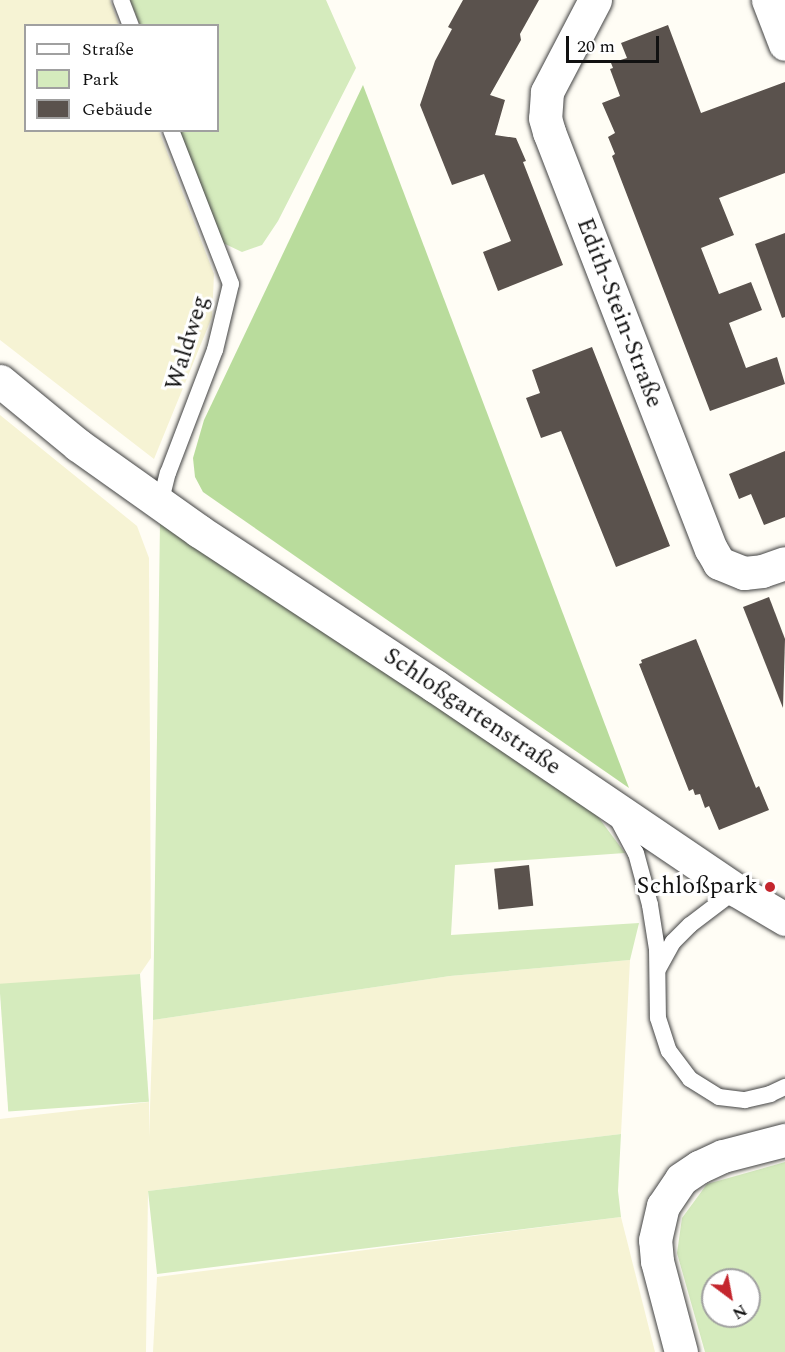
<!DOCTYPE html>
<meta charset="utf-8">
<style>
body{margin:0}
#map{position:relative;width:785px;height:1352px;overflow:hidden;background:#fffdf5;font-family:Spectral,serif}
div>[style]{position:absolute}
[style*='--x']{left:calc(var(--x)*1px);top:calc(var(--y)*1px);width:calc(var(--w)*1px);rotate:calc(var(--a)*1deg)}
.farmland>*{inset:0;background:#f6f3d4}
.green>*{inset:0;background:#d5ebbd;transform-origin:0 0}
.forest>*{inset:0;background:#b9dc9c}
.building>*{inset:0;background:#5a524d;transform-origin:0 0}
.roads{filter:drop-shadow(0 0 2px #444) drop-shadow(0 0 2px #444)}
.service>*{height:16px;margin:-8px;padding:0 8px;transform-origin:8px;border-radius:8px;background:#fff}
.minor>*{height:33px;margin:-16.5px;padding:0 16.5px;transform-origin:16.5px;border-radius:16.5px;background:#fff}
.tertiary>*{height:33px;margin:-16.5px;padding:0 16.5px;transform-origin:16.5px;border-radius:16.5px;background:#fff}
.dots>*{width:16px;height:16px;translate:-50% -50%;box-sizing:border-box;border:3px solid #fff;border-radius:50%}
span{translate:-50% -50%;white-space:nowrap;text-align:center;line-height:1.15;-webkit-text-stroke:6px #fff;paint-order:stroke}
.street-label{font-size:24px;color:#111}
.poi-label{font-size:24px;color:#111}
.right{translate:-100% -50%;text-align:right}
.legend{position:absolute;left:24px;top:24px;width:195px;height:108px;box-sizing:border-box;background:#fff;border:2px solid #a0a0a0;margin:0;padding:8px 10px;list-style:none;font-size:18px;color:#111}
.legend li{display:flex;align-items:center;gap:12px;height:30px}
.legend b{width:30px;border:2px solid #a0a0a0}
.north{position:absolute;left:701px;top:1268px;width:60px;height:60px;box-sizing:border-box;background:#fff;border:2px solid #a0a0a0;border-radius:50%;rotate:148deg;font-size:16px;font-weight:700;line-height:24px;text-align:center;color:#111}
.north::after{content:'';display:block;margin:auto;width:21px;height:27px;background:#c4262e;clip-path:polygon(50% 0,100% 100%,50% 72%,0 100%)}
.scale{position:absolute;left:566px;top:36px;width:93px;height:27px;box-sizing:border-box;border:3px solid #111;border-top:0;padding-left:8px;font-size:18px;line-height:21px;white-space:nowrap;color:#111;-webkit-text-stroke:4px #fff;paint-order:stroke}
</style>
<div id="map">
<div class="farmland">
<i style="clip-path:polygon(0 0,110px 0,119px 25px,26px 26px,26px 130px,159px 131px,214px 274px,212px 317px,154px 459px,0 340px)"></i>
<i style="clip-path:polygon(0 415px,137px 526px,149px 558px,151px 958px,140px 974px,0 989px)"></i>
<i style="clip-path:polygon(630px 960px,621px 1134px,148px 1191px,146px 1352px,0 1352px,0 1119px,149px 1102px,149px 1137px,153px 1020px,450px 976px)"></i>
<i style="clip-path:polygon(621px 1217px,655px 1352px,153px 1352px,157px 1277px)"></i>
</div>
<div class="green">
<i style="clip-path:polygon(130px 0,326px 0,356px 68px,278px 221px,262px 245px,242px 252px,221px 242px,179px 131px,218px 130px,218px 26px,140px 25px)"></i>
<i style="clip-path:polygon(160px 522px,454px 713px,596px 814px,625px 853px,455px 865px,451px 935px,639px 923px,630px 960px,450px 976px,153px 1020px)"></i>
<i style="left:140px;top:974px;width:128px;height:141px;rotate:86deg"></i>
<i style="clip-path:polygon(621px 1134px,618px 1191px,621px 1217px,157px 1274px,148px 1191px)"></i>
<i style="clip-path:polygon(evenodd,785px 1162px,785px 1352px,705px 1352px,677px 1253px,682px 1218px,707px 1184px,785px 1162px,713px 1280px,749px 1280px,749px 1316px,713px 1316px,713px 1280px)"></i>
</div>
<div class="forest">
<i style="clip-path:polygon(363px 85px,629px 788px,203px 492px,195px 477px,193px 458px,204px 420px)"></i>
</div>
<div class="building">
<i style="clip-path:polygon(463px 0,539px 0,520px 34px,521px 40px,490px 95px,505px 100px,495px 135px,516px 138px,526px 161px,523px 162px,563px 265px,498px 291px,483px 252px,511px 241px,484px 174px,452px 185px,420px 105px,435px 61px,452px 29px,448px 27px)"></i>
<i style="clip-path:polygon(668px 25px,701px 113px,785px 82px,785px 173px,719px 198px,734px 235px,701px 248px,719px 294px,751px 282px,762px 310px,729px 323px,746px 368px,777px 357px,785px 384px,710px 411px,612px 156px,615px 154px,608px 137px,615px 133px,602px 103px,620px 96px,610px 69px,613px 68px,611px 63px,627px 58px,621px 43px)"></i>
<i style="clip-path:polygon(785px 233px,785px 317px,782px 318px,755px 244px)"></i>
<i style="clip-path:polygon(592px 347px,670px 546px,616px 567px,561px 431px,541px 438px,526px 398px,540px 393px,532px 370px)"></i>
<i style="clip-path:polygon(785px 451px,785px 517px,764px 525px,751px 494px,739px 499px,729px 474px)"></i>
<i style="clip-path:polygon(769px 597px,785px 639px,783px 708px,743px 607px)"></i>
<i style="clip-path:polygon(696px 639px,756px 788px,759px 786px,769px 810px,719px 830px,709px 806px,705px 808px,700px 794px,695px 795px,693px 789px,689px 791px,639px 664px,642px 663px,641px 660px)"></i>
<i style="left:529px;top:865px;width:41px;height:35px;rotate:84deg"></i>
</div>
<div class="roads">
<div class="service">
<i style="--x:121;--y:0;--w:28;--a:69"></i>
<i style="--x:160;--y:504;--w:32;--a:-76"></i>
<i style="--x:168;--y:473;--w:132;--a:-69.1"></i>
<i style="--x:215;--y:350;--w:68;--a:-76.4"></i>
<i style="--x:231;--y:284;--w:165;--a:-111.3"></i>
<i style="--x:617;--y:818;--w:40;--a:62"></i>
<i style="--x:636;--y:853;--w:54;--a:74.9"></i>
<i style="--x:650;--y:905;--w:45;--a:81"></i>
<i style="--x:657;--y:949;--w:69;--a:89.2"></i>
<i style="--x:658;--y:1018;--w:35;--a:72"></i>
<i style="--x:669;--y:1051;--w:35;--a:53"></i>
<i style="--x:690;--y:1079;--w:34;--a:32"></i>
<i style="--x:719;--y:1097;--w:26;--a:7"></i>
<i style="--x:745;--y:1100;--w:26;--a:-13"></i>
<i style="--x:770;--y:1094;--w:17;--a:-25"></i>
<i style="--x:658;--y:969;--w:31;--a:-61"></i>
<i style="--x:673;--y:942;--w:24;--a:-45"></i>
<i style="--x:690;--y:925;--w:58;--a:-37.3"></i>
</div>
<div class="minor">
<i style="--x:595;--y:0;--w:104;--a:117.6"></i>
<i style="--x:547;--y:92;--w:26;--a:94"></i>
<i style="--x:545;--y:118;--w:15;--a:74"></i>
<i style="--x:549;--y:132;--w:447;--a:68.8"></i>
<i style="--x:711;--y:549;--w:16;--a:60"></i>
<i style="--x:719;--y:563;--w:27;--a:22"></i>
<i style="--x:744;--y:573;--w:18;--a:-6"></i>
<i style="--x:762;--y:571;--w:24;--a:-19"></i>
<i style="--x:768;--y:0;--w:47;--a:68.9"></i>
</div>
<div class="tertiary">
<i style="--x:0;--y:381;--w:101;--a:39.4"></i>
<i style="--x:78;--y:445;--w:148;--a:35.4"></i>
<i style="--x:199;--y:531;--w:282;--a:33.3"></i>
<i style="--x:435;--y:686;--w:364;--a:34.1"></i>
<i style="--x:736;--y:890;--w:57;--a:30.6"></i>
<i style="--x:681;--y:1352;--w:94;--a:-104.8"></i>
<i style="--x:657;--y:1261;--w:21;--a:-95"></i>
<i style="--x:655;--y:1240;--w:35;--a:-77"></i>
<i style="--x:663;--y:1206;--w:32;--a:-56"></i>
<i style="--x:681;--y:1179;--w:22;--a:-34"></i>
<i style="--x:699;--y:1167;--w:26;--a:-25"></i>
<i style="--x:723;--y:1156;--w:64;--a:-14.5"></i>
</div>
</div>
<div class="dots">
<i style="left:770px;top:887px;background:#c4262e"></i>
</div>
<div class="street-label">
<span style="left:619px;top:313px;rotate:69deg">Edith-Stein-Straße</span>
<span style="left:188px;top:343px;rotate:-73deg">Waldweg</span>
<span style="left:472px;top:712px;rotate:34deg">Schloßgartenstraße</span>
</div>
<div class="poi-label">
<span class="right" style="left:758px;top:887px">Schloßpark</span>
</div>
<ul class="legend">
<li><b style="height:8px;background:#fff"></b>Straße</li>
<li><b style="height:16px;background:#d5ebbd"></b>Park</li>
<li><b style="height:16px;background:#5a524d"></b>Gebäude</li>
</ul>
<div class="north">N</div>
<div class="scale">20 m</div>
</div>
